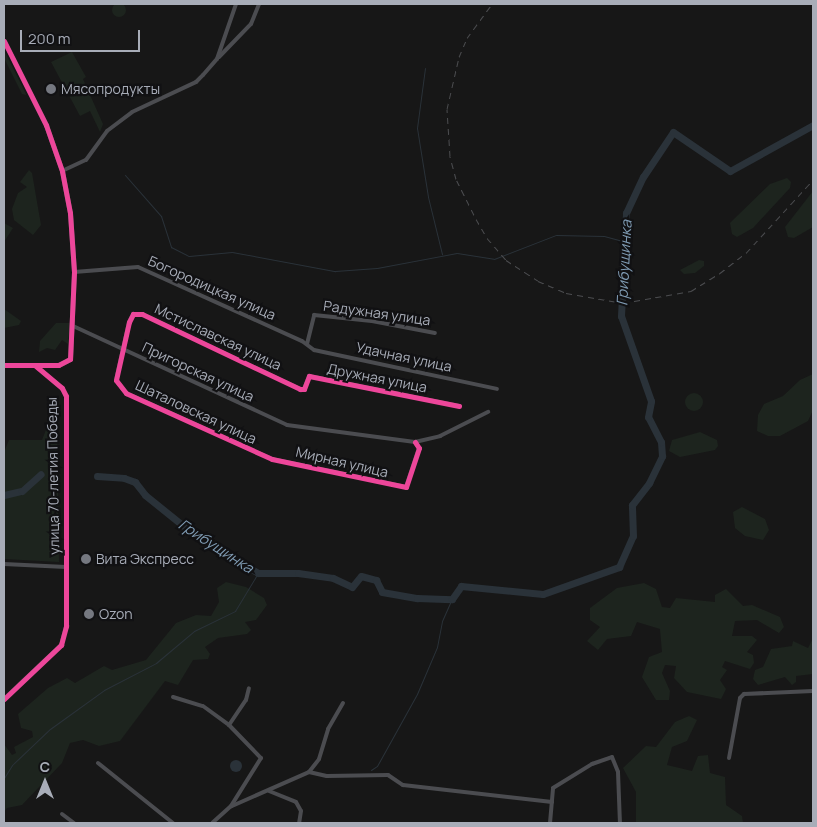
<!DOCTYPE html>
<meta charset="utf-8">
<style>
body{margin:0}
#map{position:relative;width:817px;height:827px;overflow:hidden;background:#171717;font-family:Manrope,sans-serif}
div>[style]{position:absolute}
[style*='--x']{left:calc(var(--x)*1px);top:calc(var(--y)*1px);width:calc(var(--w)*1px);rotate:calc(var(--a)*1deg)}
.green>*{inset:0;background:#1d241e}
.round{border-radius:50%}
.water>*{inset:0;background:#2a3239}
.stream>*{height:1px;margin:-0.5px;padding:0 0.5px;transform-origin:0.5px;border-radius:0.5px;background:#2a3239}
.river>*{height:7px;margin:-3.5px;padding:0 3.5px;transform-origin:3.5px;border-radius:3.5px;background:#2a3239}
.minor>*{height:4px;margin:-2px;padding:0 2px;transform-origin:2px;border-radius:2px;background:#4b4c50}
.tertiary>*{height:5px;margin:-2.5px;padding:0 2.5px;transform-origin:2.5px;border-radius:2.5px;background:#4b4c50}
.rail>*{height:1px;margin-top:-0.5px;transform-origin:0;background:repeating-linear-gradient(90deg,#4b4c4f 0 6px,transparent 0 11px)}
.cycleway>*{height:5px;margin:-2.5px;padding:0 2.5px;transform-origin:2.5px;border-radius:2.5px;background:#ed469a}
.dots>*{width:14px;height:14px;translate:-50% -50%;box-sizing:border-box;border:2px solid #111113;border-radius:50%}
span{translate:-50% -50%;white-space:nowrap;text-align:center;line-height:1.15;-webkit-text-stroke:4.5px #111113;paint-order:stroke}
.poi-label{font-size:14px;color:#a8adb8}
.left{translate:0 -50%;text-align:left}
.street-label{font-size:14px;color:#a8adb8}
.water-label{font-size:15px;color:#7f9bb3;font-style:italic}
.frame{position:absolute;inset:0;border:5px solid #a8adb8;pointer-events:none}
.north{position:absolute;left:20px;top:757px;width:50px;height:50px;-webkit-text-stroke:4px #111113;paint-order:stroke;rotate:0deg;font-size:14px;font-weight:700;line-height:20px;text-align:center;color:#a8adb8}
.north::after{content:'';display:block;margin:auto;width:18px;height:22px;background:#a8adb8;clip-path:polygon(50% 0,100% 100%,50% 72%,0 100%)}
.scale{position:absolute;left:20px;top:30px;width:120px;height:22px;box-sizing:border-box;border:2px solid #a8adb8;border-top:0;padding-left:6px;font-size:15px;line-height:18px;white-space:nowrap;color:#a8adb8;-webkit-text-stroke:4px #111113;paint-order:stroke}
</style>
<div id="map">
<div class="green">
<i class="round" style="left:112px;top:3px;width:14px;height:14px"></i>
<i style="clip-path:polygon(4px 50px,26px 94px,26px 95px,22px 94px,4px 58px)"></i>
<i style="clip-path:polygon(72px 52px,86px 77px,83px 79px,103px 124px,100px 132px,90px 111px,80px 116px,51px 62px)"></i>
<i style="clip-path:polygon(29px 170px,32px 173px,41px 225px,33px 235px,14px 220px,12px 209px,18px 193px,27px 187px,20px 182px)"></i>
<i style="clip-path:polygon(787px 178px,791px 182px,790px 188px,753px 228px,737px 237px,732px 234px,730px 223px,734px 219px,770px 184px)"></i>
<i style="clip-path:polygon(813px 191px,813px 227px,794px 238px,788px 237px,785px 227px)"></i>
<i style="clip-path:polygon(4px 223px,13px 228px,4px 242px)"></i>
<i style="clip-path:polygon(699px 260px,704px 261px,704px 266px,695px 273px,684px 274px,680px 270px)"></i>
<i style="clip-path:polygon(4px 309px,21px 321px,19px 325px,4px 328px)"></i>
<i style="clip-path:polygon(56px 323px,70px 323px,68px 344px,62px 340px,55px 350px,47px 348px,39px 352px,40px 341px)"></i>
<i style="clip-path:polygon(813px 374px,813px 410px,808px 421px,780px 436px,768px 436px,757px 431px,758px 415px,764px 404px,783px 396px,800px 380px)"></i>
<i class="round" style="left:685px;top:393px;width:18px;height:18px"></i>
<i style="clip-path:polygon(57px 423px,59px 562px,4px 559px,4px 452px,9px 440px,42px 440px,47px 427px)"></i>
<i style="clip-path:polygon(700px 432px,717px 440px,718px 446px,715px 450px,680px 457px,669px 451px,672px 440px)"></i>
<i style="clip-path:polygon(742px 507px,765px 519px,769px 530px,763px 540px,745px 536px,735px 528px,733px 512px)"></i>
<i style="clip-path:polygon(226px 582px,246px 587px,264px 598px,267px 605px,256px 620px,245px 622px,251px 630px,247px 634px,218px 638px,205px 647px,210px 654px,208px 659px,193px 660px,178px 685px,165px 681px,120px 741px,99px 746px,83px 740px,70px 743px,62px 763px,22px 805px,7px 808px,4px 812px,4px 744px,12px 755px,16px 753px,14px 747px,33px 737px,32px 731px,21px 728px,18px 714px,48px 688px,67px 678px,75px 683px,104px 666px,112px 670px,146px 660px,176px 623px,196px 615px,211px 616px,219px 602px,217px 588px)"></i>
<i style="clip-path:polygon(644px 583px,656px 589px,662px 607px,670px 608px,676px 598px,715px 602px,715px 595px,726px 589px,743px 606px,752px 605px,780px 617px,784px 627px,779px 633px,757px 620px,735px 621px,732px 636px,752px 636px,757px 640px,747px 652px,753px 655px,754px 663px,750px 669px,725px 661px,722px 667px,727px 670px,720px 680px,726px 689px,721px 699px,687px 692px,674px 678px,676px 666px,665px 665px,662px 673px,670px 691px,669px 700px,656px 700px,642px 677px,649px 657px,662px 652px,660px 629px,637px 622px,631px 636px,607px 639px,598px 650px,587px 641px,600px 627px,590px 620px,590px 608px,617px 588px)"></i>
<i style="clip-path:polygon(813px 638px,813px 674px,796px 676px,796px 682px,792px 685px,785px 677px,758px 685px,753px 679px,755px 670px,763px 667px,771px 649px,792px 646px,793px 641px,808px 648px)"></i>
<i style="clip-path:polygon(689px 716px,697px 720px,687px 741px,672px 747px,667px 765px,692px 771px,698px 756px,708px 755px,710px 773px,725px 777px,726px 805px,742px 816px,743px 823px,636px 823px,636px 792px,623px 768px,646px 746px,656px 747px,675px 722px)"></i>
</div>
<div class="water">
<i class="round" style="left:230px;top:760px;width:12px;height:12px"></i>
</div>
<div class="stream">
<i style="--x:425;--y:68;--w:61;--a:97.6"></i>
<i style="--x:417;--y:128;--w:70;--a:80.9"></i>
<i style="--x:428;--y:197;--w:59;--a:76.2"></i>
<i style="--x:125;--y:175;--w:55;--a:48.7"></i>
<i style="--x:161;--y:216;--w:33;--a:72"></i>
<i style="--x:171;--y:247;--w:20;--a:27"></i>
<i style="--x:189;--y:256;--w:43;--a:-5.3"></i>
<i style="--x:232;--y:252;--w:105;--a:10.5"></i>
<i style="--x:335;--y:271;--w:42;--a:-4.1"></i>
<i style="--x:377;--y:268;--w:81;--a:-10.6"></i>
<i style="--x:457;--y:253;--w:37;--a:9"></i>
<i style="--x:494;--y:259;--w:66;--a:-21.2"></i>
<i style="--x:556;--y:235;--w:48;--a:1.2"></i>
<i style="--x:604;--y:236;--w:20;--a:15"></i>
<i style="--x:371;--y:770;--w:7;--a:-34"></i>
<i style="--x:377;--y:766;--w:82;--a:-60.9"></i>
<i style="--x:417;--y:694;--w:51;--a:-66.9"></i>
<i style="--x:437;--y:647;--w:26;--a:-79"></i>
<i style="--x:442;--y:621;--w:24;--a:-66"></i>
<i style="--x:4;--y:778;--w:15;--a:-58"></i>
<i style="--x:12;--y:765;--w:52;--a:-43.5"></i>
<i style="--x:50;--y:729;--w:67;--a:-35.8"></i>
<i style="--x:104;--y:690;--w:59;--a:-27.4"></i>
<i style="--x:156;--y:663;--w:50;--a:-40.1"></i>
<i style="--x:194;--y:631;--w:46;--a:-26"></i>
<i style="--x:235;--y:611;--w:44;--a:-58.8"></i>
</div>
<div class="river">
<i style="--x:97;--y:476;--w:27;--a:4"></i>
<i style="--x:124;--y:478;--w:12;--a:20"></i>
<i style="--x:135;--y:482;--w:16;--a:52"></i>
<i style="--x:145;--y:495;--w:67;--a:38.9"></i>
<i style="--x:197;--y:537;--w:71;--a:30.5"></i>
<i style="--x:258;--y:573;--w:40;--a:0"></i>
<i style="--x:298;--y:573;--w:35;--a:8"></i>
<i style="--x:333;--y:578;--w:21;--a:25"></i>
<i style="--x:352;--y:587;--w:14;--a:-51"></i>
<i style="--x:361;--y:576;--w:16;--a:15"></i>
<i style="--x:376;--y:580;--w:13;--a:63"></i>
<i style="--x:382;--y:592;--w:36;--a:10"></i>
<i style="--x:417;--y:598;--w:35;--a:2"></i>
<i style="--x:452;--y:599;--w:16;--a:-55"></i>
<i style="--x:461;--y:586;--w:82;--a:5.6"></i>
<i style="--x:543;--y:594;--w:81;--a:-19.6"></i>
<i style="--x:619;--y:567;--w:34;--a:-66"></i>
<i style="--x:633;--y:536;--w:31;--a:-92"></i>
<i style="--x:632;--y:505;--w:28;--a:-52"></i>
<i style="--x:649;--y:483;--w:30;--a:-64"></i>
<i style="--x:662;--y:456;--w:14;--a:-94"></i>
<i style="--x:661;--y:442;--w:28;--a:-117"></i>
<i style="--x:648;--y:417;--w:16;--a:-79"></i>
<i style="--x:651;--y:401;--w:90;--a:-109.4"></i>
<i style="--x:621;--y:316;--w:103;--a:-87.2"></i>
<i style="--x:626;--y:213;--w:40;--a:-65"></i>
<i style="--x:643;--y:177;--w:54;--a:-56.3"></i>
<i style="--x:673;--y:132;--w:69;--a:34.4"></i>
<i style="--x:730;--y:171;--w:95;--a:-29"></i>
<i style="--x:4;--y:495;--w:18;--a:-13"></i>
<i style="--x:22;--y:491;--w:25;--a:-42"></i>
</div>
<div class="minor">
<i style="--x:219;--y:57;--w:46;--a:-45.9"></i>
<i style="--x:251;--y:24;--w:22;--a:-68"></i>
<i style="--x:62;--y:171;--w:26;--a:-25"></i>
<i style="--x:86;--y:160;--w:36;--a:-54"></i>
<i style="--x:107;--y:131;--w:31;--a:-37"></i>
<i style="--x:132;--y:112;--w:71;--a:-25.1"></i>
<i style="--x:196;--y:82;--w:10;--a:-45"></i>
<i style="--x:203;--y:75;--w:21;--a:-49"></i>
<i style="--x:217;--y:59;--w:58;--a:-70.9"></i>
<i style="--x:74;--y:272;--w:64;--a:-4.5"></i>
<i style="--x:138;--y:267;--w:180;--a:24.3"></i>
<i style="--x:302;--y:341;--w:15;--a:37"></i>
<i style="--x:314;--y:350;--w:187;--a:12"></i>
<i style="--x:73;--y:326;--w:236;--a:24.8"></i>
<i style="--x:287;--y:425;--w:129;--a:7.6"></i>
<i style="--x:415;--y:442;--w:26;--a:-13"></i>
<i style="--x:440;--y:436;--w:54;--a:-26.6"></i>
<i style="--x:307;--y:344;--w:30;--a:-76"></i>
<i style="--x:314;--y:315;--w:58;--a:5.9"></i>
<i style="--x:372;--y:321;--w:64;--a:10.8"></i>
<i style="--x:415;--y:442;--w:7;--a:56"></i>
<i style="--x:419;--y:448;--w:41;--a:108.4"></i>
<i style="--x:406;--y:487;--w:137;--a:-168.2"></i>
<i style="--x:272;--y:459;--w:160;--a:-155.7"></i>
<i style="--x:126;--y:393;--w:16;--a:-128"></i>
<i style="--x:116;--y:380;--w:59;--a:-77.4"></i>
<i style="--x:129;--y:322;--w:9;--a:-63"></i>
<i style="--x:133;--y:314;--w:9;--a:0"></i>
<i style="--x:142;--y:314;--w:175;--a:25.4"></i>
<i style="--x:300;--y:389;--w:4;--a:0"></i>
<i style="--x:304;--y:389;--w:14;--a:-69"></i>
<i style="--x:309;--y:376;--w:153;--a:11.3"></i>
<i style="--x:4;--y:564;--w:62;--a:2.8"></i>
<i style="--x:173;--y:697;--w:31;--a:17"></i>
<i style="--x:203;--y:706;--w:32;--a:36"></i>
<i style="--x:229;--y:725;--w:46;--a:45.9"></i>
<i style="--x:261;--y:758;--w:57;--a:122"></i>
<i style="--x:231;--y:806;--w:25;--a:138"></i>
<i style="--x:4;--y:699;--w:79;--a:-43.5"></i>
<i style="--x:61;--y:645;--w:20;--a:-75"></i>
<i style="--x:66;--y:626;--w:230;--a:-90"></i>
<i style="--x:66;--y:396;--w:9;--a:-117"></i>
<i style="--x:62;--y:388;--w:35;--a:-140"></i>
<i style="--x:229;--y:725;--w:30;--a:-56"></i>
<i style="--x:246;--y:700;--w:12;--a:-76"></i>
<i style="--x:729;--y:758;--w:61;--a:-79.6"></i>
<i style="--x:740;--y:698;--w:6;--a:-45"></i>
<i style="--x:744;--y:694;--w:69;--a:-2.5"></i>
<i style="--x:98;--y:763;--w:96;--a:38.7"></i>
<i style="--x:309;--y:772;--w:18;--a:13"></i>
<i style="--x:327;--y:776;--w:61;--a:-0.9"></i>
<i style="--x:388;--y:775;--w:18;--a:34"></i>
<i style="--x:403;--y:785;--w:150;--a:6.5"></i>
<i style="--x:269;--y:791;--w:29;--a:22"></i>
<i style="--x:296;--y:802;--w:10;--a:61"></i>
<i style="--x:301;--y:811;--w:12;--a:99"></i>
<i style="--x:232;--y:806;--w:84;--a:-23.8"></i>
<i style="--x:309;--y:772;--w:16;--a:-52"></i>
<i style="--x:319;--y:759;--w:31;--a:-73"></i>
<i style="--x:328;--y:729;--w:30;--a:-60"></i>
<i style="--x:62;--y:814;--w:15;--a:37"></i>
<i style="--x:550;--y:823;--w:35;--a:-85"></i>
<i style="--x:553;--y:788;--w:46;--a:-31.6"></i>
<i style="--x:592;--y:764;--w:21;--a:-19"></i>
<i style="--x:612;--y:757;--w:16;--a:68"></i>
<i style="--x:618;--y:772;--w:51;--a:87.8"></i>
</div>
<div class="tertiary">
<i style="--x:4;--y:41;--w:94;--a:63.4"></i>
<i style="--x:46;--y:125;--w:49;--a:70.8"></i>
<i style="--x:62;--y:171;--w:43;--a:79.2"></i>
<i style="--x:70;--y:213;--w:59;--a:86.1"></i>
<i style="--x:74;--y:272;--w:87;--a:92.6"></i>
<i style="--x:70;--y:359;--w:13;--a:153"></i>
<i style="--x:58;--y:365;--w:54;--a:180"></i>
</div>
<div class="rail">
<i style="--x:474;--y:215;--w:40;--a:-116.6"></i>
<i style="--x:456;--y:179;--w:24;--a:-105"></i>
<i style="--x:450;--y:156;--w:47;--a:-93.7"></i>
<i style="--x:447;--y:109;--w:53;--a:-77"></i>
<i style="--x:459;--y:57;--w:21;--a:-67"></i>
<i style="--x:467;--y:38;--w:42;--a:-53.7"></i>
<i style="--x:476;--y:219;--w:22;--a:60"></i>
<i style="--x:487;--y:238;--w:29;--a:49"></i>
<i style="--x:506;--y:260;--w:38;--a:33"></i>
<i style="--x:538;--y:281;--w:30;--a:23"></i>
<i style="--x:566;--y:293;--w:58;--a:10"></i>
<i style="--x:623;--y:303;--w:69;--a:-10"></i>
<i style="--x:691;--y:291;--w:34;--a:-32"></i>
<i style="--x:720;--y:273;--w:33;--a:-38"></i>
<i style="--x:746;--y:253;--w:99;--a:-47.5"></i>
</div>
<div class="cycleway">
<i style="--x:4;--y:41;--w:94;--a:63.4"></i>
<i style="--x:46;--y:125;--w:49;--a:70.8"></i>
<i style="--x:62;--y:171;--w:43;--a:79.2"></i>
<i style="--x:70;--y:213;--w:59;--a:86.1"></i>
<i style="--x:74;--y:272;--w:87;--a:92.6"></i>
<i style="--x:70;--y:359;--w:13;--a:153"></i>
<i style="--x:58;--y:365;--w:54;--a:180"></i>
<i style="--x:415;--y:442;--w:7;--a:56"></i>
<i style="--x:419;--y:448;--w:41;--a:108.4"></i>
<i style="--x:406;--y:487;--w:137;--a:-168.2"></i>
<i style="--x:272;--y:459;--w:160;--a:-155.7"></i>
<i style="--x:126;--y:393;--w:16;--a:-128"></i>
<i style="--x:116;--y:380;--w:59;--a:-77.4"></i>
<i style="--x:129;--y:322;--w:9;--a:-63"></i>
<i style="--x:133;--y:314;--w:9;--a:0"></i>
<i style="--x:142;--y:314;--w:175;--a:25.4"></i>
<i style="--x:300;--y:389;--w:4;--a:0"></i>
<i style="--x:304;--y:389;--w:14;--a:-69"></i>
<i style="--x:309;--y:376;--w:153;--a:11.3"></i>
<i style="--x:4;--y:699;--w:79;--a:-43.5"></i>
<i style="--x:61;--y:645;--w:20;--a:-75"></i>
<i style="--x:66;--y:626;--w:230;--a:-90"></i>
<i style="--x:66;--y:396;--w:9;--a:-117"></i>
<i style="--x:62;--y:388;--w:35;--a:-140"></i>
</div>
<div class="dots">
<i style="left:51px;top:89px;background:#757880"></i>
<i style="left:86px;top:559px;background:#757880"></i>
<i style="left:89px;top:614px;background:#757880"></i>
</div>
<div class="poi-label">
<span class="left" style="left:61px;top:89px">Мясопродукты</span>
<span class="left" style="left:96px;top:559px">Вита Экспресс</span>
<span class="left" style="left:99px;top:614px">Ozon</span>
</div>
<div class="street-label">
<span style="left:212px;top:288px;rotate:24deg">Богородицкая улица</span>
<span style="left:377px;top:313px;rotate:8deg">Радужная улица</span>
<span style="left:218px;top:337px;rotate:25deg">Мстиславская улица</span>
<span style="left:404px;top:357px;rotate:12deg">Удачная улица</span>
<span style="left:198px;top:372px;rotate:25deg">Пригорская улица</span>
<span style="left:377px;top:378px;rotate:11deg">Дружная улица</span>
<span style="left:196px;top:412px;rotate:25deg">Шаталовская улица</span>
<span style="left:342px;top:462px;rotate:13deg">Мирная улица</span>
<span style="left:53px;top:476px;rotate:-91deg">улица 70-летия Победы</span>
</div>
<div class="water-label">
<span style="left:624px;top:263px;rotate:-87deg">Грибущинка</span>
<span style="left:216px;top:546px;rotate:33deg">Грибущинка</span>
</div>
<div class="frame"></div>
<div class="north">С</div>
<div class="scale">200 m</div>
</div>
